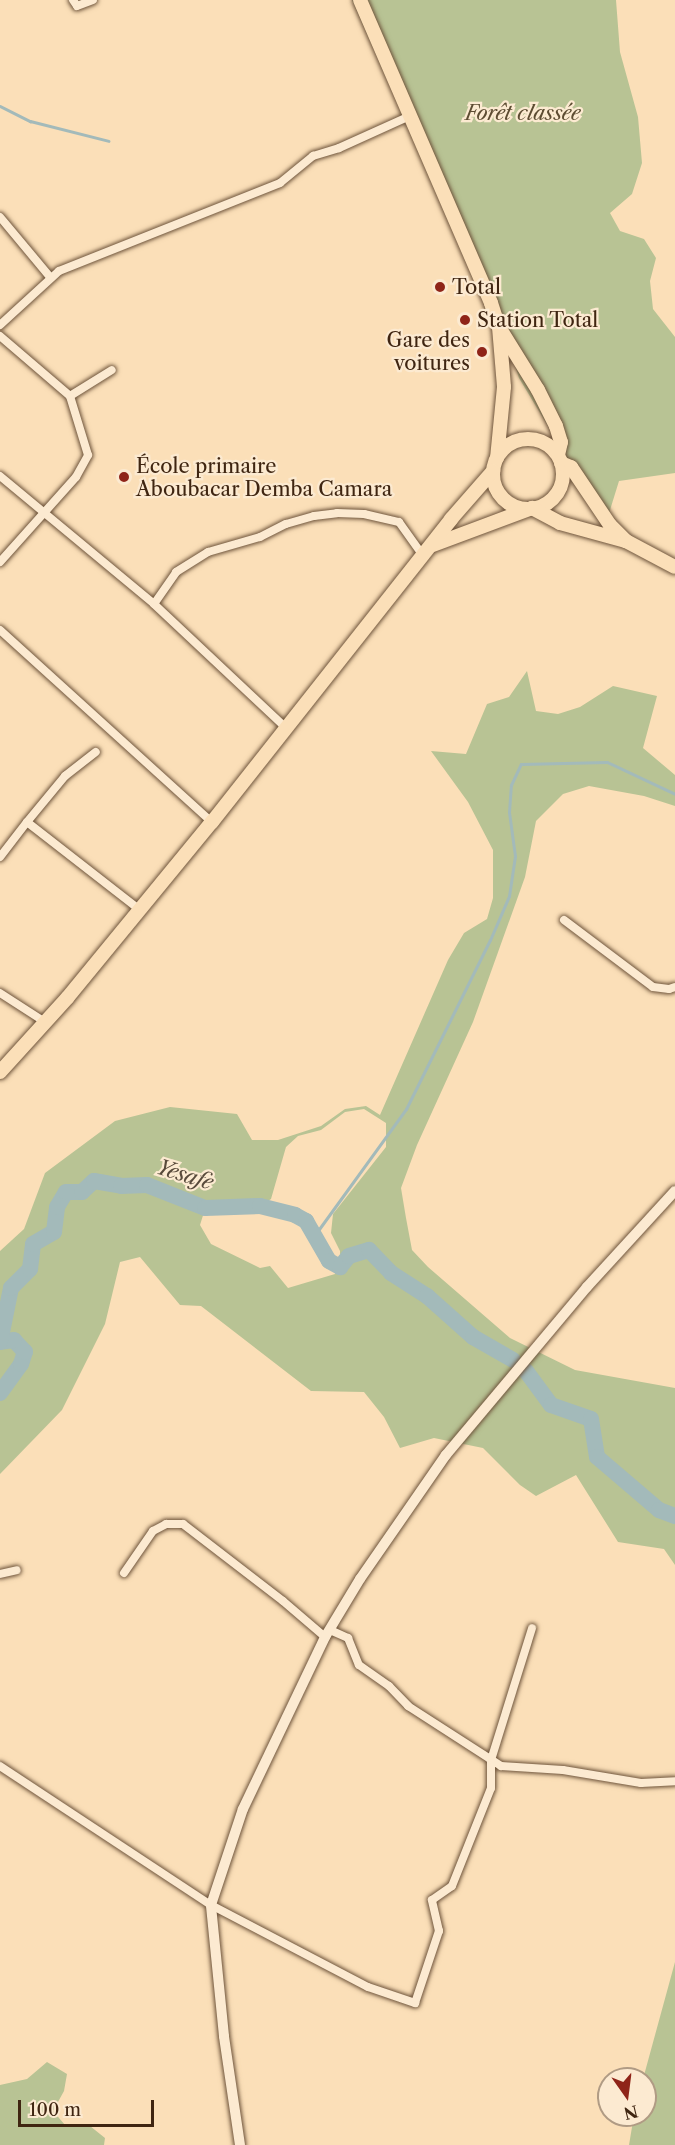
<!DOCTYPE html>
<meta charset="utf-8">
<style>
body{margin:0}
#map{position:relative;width:675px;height:2145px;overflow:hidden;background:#fbdfb8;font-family:"Libre Caslon Text",serif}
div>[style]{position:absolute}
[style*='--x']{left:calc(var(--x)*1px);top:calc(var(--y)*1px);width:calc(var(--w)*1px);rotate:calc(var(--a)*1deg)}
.green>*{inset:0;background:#b8c394}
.stream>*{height:3px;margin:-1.5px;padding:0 1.5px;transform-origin:1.5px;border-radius:1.5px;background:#a3baba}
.river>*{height:16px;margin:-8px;padding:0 8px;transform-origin:8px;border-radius:8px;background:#a3baba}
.roads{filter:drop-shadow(0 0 2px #6e543b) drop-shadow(0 0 2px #6e543b)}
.minor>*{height:8px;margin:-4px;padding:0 4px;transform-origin:4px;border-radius:4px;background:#fcead1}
.tertiary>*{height:10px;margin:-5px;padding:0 5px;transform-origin:5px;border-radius:5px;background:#fcead1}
.trunk>*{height:14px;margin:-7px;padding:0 7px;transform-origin:7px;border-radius:7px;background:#fbdfb8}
.trunk>.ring{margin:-7px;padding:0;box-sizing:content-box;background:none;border:14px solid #fbdfb8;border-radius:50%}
.dots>*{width:16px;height:16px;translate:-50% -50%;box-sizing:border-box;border:3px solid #fcead1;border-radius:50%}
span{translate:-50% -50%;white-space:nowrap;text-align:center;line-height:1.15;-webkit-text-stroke:4.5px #fcead1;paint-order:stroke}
.park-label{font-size:20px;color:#5d4c32;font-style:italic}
.poi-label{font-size:20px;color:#3f2511}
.left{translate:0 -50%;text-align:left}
.right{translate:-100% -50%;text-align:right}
.water-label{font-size:21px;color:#584a3b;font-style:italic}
.north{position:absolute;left:597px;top:2067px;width:60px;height:60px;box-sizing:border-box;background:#fcead1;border:2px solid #b09b84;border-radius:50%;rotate:166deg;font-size:16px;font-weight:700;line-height:24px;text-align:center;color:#3f2511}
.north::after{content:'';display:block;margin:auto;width:21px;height:27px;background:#8f2418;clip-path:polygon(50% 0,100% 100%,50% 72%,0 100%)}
.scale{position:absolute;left:18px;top:2100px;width:136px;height:27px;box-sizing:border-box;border:3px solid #3f2511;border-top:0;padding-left:8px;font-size:18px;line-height:21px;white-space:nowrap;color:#3f2511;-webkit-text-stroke:4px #fcead1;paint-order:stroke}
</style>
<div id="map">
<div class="green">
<i style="clip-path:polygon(352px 0,616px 0,620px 52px,638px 117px,642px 163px,632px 194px,610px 213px,620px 231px,644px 239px,656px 258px,650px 281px,653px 309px,675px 337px,675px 473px,619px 481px,606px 523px,519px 378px,505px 335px,492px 319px)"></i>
<i style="clip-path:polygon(evenodd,527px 671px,536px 711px,558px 714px,580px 707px,613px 686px,657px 696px,643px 748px,675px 775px,675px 806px,644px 796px,589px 786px,563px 794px,536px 821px,525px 877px,473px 1022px,417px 1145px,401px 1188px,406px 1218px,412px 1250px,428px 1267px,510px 1338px,575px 1370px,675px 1388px,675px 1565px,664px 1549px,618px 1542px,576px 1475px,536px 1496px,520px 1485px,483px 1448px,434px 1438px,400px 1448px,384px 1417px,364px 1392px,311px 1391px,201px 1306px,180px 1305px,140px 1257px,120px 1262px,105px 1324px,62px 1410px,0 1474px,0 1251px,24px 1229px,45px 1173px,115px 1121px,170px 1107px,237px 1114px,252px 1140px,278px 1140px,321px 1126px,345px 1109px,366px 1106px,380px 1115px,448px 960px,464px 933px,487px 919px,493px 898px,493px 850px,468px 802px,431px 751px,466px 754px,487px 704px,509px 697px,527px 671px,364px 1109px,386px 1123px,386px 1147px,333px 1214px,331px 1233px,340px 1251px,340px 1267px,335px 1274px,288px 1288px,270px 1266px,260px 1268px,211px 1244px,200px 1225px,205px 1209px,260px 1206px,271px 1199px,286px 1147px,298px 1136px,321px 1130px,345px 1112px,364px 1109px)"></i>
<i style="clip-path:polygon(675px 1962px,675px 2145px,629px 2145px,634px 2115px,645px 2115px,645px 2079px,643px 2079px)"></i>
<i style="clip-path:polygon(47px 2062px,67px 2074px,64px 2091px,53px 2111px,65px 2125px,90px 2126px,105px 2138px,104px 2145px,0 2145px,0 2085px,27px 2079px)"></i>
</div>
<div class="stream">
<i style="--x:0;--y:106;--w:34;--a:27"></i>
<i style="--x:30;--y:121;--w:81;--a:14.2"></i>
<i style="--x:314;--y:1236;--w:157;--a:-54.1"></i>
<i style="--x:406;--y:1109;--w:189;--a:-63.6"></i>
<i style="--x:490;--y:940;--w:48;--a:-66.6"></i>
<i style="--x:509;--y:896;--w:40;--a:-81.5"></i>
<i style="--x:515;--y:856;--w:44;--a:-97.8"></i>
<i style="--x:509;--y:812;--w:27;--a:-86"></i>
<i style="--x:511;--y:785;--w:23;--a:-65"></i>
<i style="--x:521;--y:764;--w:86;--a:-1.3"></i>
<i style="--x:607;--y:762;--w:75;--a:25.2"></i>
</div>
<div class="river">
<i style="--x:526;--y:1371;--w:42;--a:53.7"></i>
<i style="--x:551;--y:1405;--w:42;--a:19.3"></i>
<i style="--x:591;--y:1419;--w:38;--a:81"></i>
<i style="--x:597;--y:1457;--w:82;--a:40.5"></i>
<i style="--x:659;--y:1510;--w:17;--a:21"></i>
<i style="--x:0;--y:1393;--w:36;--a:-54"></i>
<i style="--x:21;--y:1364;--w:13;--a:-72"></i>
<i style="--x:25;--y:1352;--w:16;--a:-133"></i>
<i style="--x:14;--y:1340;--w:14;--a:172"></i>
<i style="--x:0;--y:1342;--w:55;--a:-78.5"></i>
<i style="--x:11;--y:1288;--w:27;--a:-45"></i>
<i style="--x:30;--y:1269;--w:25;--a:-83"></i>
<i style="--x:33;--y:1244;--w:24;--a:-30"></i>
<i style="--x:54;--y:1232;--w:25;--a:-83"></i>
<i style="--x:57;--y:1207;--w:17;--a:-59"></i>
<i style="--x:66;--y:1192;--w:16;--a:0"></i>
<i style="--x:82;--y:1192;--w:16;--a:-43"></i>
<i style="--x:94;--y:1181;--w:27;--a:10"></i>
<i style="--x:121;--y:1186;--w:26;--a:-2"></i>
<i style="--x:147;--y:1185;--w:62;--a:21.6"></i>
<i style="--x:205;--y:1208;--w:55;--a:-2.1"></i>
<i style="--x:260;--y:1206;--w:36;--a:14"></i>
<i style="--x:295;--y:1215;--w:13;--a:29"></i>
<i style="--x:306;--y:1221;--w:46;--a:60.1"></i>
<i style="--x:329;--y:1261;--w:13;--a:29"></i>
<i style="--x:340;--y:1267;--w:14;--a:-51"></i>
<i style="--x:349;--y:1256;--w:21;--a:-17"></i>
<i style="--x:369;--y:1250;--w:32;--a:46"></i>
<i style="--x:391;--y:1273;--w:43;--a:32.6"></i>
<i style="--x:427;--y:1296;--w:62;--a:41.7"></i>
<i style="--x:473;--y:1337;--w:46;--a:29.9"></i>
</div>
<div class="roads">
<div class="minor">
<i style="--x:73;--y:0;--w:7;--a:56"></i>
<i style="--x:77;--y:6;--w:17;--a:-21"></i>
<i style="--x:0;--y:217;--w:78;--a:50.2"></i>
<i style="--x:0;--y:325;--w:80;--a:-42.5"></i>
<i style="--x:59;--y:271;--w:238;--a:-21.7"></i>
<i style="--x:280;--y:183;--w:43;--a:-39.3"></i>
<i style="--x:313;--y:156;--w:27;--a:-17"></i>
<i style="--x:339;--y:148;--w:78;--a:-24.3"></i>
<i style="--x:0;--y:336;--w:92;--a:40.6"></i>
<i style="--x:0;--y:476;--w:200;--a:39.7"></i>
<i style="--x:154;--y:604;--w:181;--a:43.2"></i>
<i style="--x:0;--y:562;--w:114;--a:-48.2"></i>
<i style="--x:76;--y:477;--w:25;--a:-61"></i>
<i style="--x:88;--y:455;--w:62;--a:-107"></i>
<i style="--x:70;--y:396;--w:49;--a:-31.8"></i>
<i style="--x:154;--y:604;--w:39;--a:-55"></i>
<i style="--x:176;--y:572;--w:38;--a:-32"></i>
<i style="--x:208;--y:552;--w:54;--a:-16.1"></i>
<i style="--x:260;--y:537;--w:29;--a:-27"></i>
<i style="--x:286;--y:524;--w:29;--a:-16"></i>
<i style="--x:314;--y:516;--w:23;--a:-7"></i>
<i style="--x:337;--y:513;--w:27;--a:2"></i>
<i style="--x:364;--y:514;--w:36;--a:13"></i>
<i style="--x:399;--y:522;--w:43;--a:54.5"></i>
<i style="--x:0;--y:630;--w:286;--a:42.2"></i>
<i style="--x:27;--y:822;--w:60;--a:-50.4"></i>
<i style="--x:65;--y:776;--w:39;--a:-38"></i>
<i style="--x:0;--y:857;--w:44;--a:-52.4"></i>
<i style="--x:27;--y:822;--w:143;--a:37.9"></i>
<i style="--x:564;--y:920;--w:111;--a:37"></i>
<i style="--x:653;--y:987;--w:16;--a:7"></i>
<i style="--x:669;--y:989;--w:6;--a:-18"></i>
<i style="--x:0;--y:993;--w:54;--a:32.8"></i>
<i style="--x:124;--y:1573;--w:51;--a:-55.4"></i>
<i style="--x:153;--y:1531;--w:15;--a:-28"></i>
<i style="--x:166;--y:1524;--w:17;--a:0"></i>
<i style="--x:183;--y:1524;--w:126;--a:37.6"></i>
<i style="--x:283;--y:1601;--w:55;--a:40.6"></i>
<i style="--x:0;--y:1574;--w:17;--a:-13"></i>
<i style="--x:330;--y:1630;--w:20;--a:24"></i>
<i style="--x:348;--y:1638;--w:29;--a:68"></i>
<i style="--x:359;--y:1665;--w:37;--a:35"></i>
<i style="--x:389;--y:1686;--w:28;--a:46"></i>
<i style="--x:408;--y:1706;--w:111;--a:32.8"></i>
<i style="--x:501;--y:1766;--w:62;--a:3.7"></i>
<i style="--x:563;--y:1770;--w:79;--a:9.5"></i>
<i style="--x:641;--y:1783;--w:34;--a:-3"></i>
<i style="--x:0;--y:1766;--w:253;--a:33.4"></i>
<i style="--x:211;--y:1905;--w:177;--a:27.6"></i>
<i style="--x:368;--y:1987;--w:50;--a:18.8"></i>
<i style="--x:415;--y:2003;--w:76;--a:-71.6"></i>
<i style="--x:439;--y:1931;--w:32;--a:-103"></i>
<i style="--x:432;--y:1900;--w:24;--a:-35"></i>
<i style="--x:452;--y:1886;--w:105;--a:-68.3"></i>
<i style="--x:491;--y:1788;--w:28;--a:-90"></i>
<i style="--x:491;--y:1760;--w:138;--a:-72.7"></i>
</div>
<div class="tertiary">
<i style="--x:240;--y:2145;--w:110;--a:-98.4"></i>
<i style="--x:224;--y:2036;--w:132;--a:-95.7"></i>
<i style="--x:211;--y:1905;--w:101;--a:-71.6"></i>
<i style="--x:243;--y:1809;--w:191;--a:-64.5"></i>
<i style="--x:325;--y:1637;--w:68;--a:-58.9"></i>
<i style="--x:360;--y:1579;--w:151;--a:-55.3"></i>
<i style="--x:446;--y:1455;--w:219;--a:-50"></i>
<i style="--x:587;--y:1287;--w:130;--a:-47.5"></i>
</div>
<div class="trunk">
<i style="--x:360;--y:0;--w:330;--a:66.6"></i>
<i style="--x:491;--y:303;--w:25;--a:72"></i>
<i style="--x:499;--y:327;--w:60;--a:85.2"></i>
<i style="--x:504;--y:387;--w:71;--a:95.6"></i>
<i style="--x:502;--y:332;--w:68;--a:58.2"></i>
<i style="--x:538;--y:390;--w:40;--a:63.4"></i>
<i style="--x:556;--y:426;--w:17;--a:73"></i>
<i style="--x:561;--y:442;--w:13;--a:103"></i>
<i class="ring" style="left:493px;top:439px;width:56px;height:56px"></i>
<i style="--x:561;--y:463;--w:11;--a:22"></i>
<i style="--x:571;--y:467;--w:70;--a:56.1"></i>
<i style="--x:610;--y:525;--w:23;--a:45"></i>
<i style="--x:433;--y:545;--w:106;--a:-20.5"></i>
<i style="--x:532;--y:508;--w:32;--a:28"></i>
<i style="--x:560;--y:523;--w:68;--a:15.3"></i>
<i style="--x:626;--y:541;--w:55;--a:28"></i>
<i style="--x:0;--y:1072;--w:101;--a:-47.8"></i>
<i style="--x:68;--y:997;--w:227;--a:-50.6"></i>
<i style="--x:212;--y:822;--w:386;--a:-51.7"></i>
<i style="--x:451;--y:519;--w:64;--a:-48.8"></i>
</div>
</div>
<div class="dots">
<i style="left:440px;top:287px;background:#8f2418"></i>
<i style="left:465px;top:320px;background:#8f2418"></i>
<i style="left:482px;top:352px;background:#8f2418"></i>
<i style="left:124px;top:477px;background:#8f2418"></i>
</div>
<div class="park-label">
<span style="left:523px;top:113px">Forêt classée</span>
</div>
<div class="poi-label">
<span class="left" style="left:452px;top:287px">Total</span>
<span class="left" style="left:477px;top:320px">Station Total</span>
<span class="right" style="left:470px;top:352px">Gare des<br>voitures</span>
<span class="left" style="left:136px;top:478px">École primaire<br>Aboubacar Demba Camara</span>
</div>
<div class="water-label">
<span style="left:185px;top:1175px;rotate:17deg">Yesafe</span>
</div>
<div class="north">N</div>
<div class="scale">100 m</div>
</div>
